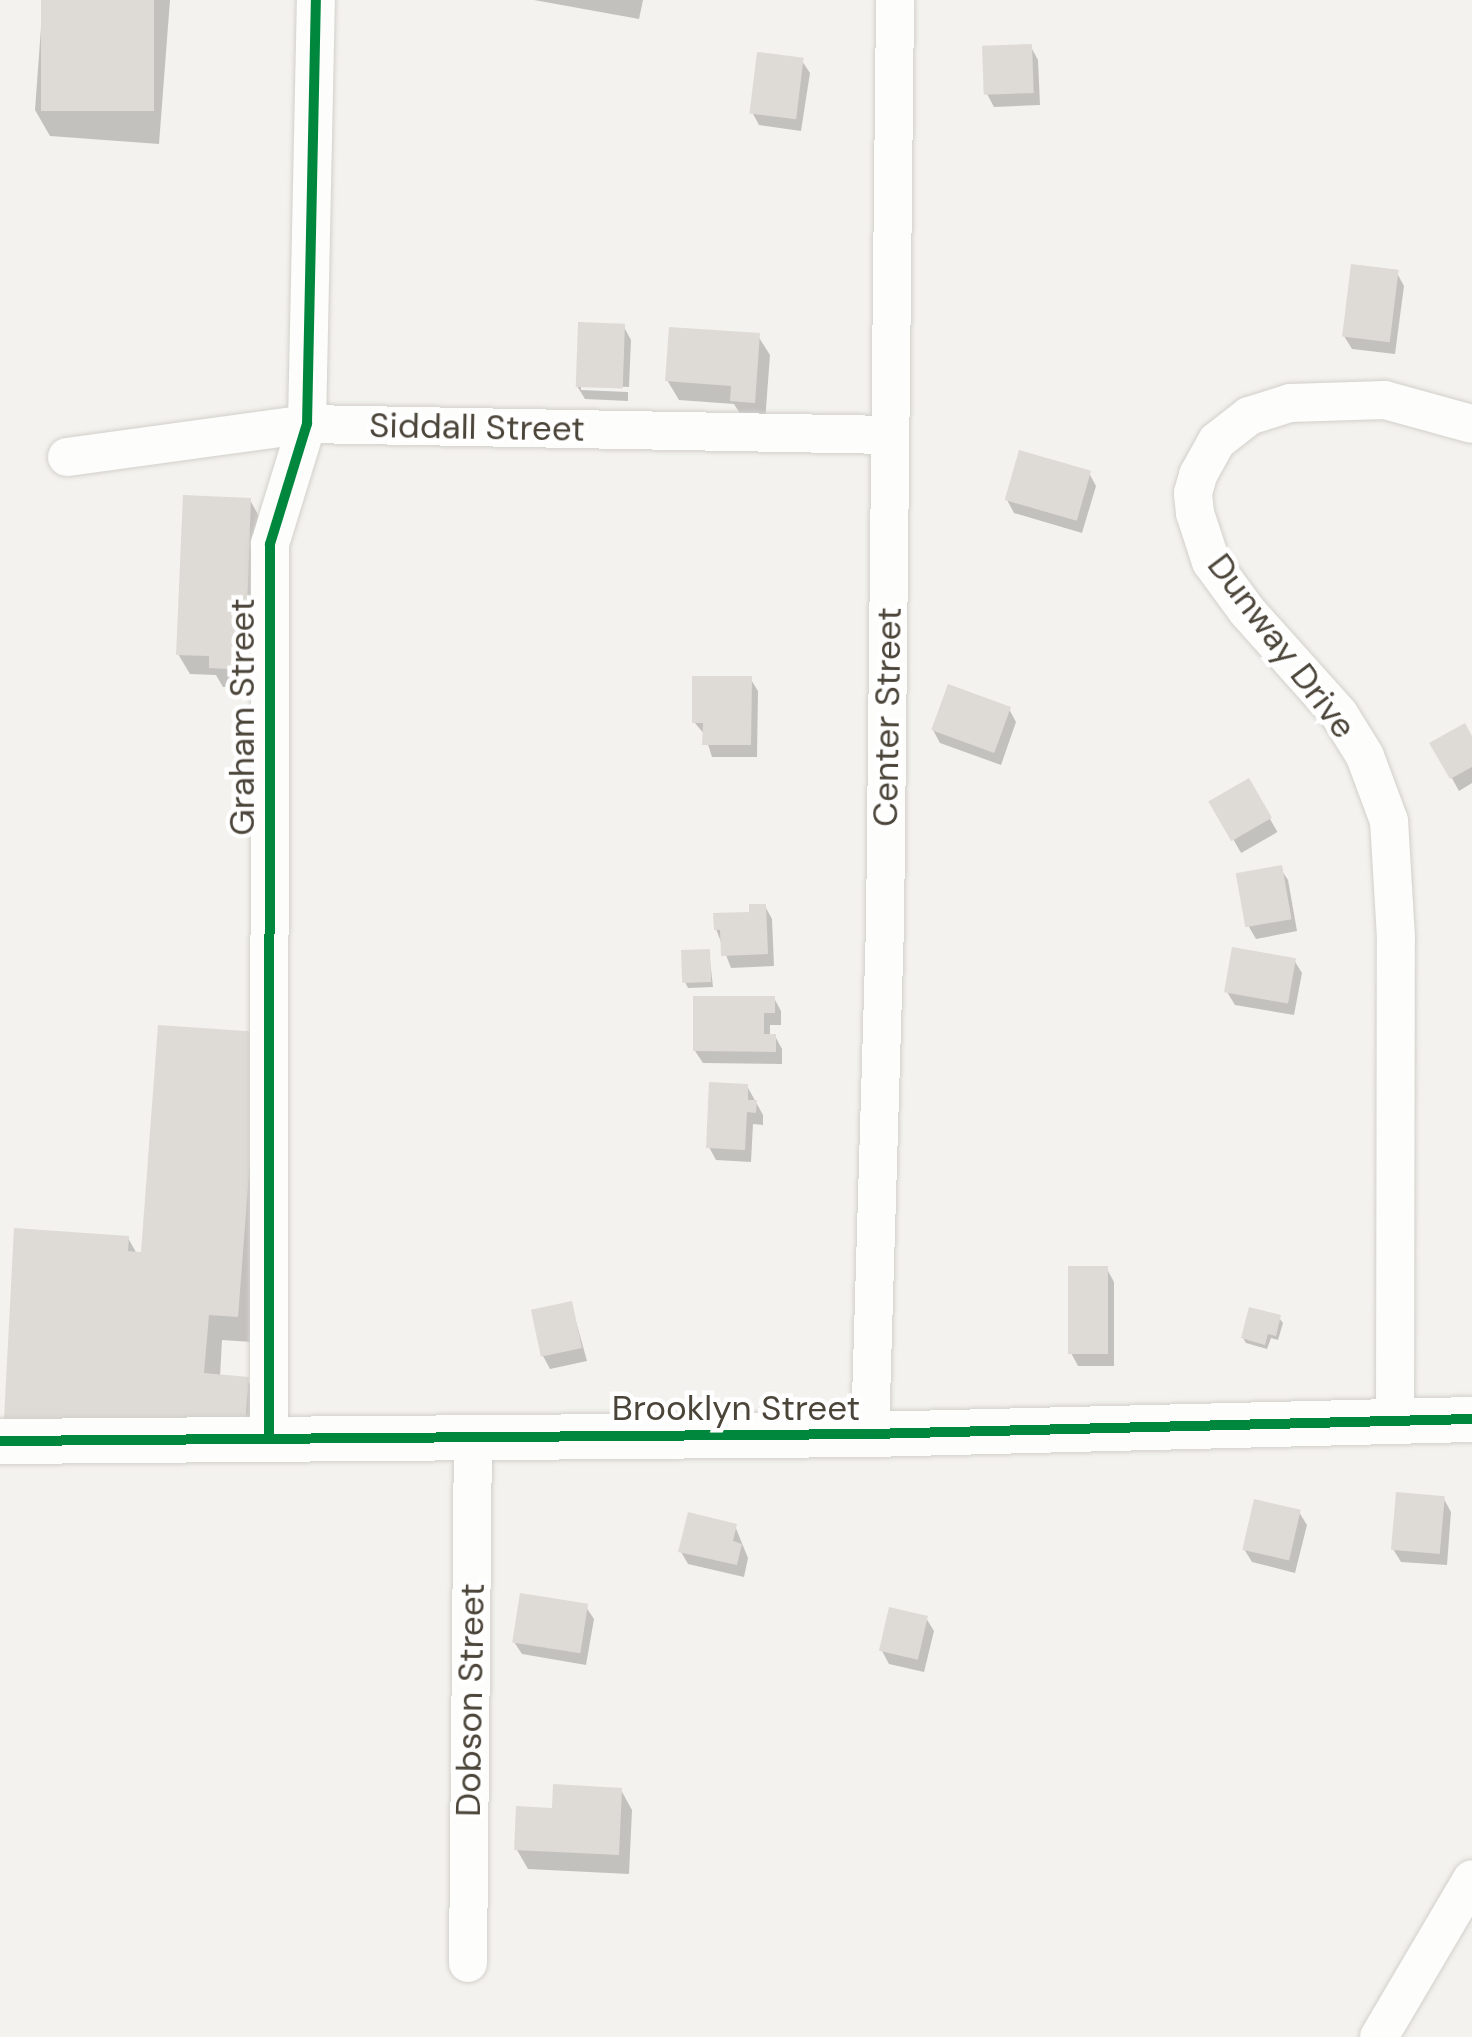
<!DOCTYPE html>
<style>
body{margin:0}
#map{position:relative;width:1472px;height:2037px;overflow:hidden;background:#f4f2ee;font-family:"DM Sans",sans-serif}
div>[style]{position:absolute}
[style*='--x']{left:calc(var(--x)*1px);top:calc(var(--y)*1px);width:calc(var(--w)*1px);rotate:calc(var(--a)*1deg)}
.shadow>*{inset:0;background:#0003;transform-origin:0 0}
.building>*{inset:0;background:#dedbd6;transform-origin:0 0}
.roads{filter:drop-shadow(0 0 2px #d2d0cb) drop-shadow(0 0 2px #d2d0cb)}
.minor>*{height:38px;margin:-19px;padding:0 19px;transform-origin:19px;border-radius:19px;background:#fdfdfc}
.tertiary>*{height:45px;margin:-22.5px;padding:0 22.5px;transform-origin:22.5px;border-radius:22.5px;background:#fdfdfc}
.cycleway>*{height:10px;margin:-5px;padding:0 5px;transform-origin:5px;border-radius:5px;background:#00873e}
span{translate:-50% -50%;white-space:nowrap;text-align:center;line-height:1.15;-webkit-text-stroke:9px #fff;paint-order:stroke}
.street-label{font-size:35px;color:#4b4439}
</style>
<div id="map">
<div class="shadow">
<i style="clip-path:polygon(43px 0,170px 0,159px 144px,50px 136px,35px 110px)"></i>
<i style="clip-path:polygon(534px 0,643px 0,639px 19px)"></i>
<i style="clip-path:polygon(1031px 47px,1038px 60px,1040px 105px,994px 107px,987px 94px)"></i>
<i style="clip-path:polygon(802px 61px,810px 73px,801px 131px,759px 125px,752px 112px)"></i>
<i style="clip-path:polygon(1397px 273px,1404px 286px,1395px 354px,1352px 349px,1344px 336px)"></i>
<i style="clip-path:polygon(624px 327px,631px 340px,629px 387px,581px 385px,581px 390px,628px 392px,628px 401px,585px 399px,577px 386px)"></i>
<i style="clip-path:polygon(758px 336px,770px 355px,765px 422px,744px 420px,734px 404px,679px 400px,667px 380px)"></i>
<i style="clip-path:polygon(1089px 473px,1096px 486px,1082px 533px,1014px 513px,1007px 500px)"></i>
<i style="clip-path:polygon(250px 500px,261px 520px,255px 688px,223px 687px,216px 675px,190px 674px,178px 654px)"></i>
<i style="clip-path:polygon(750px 678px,758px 691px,757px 757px,712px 757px,705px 735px,694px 722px)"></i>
<i style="clip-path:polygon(1009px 709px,1016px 722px,1001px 765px,940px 743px,933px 730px)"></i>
<i style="clip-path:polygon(1472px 741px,1472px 783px,1459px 791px,1433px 744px)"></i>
<i style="left:1248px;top:781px;width:59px;height:42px;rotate:60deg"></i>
<i style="clip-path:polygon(1280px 868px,1288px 880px,1297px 931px,1256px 939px,1249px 927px)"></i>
<i style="clip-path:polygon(765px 906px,772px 919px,774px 966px,731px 968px,716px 929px)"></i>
<i style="clip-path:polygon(709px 951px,713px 987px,688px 988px,685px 982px)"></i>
<i style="clip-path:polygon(1294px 960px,1302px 973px,1294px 1015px,1235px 1005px,1227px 992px)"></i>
<i style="clip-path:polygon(774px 998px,781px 1011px,781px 1025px,770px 1025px,770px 1036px,775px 1036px,782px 1049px,782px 1064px,703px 1063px,695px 1051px)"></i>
<i style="clip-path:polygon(258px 1034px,252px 1342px,222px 1340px,220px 1377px,247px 1379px,262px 1405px,258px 1461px,21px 1444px,128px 1238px,137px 1254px,143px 1254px)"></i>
<i style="clip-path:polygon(747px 1086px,763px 1115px,763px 1125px,753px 1124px,751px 1162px,716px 1160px,709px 1147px)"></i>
<i style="clip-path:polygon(1107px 1269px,1114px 1282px,1114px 1366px,1078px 1366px,1071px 1353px)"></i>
<i style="clip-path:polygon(571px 1303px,587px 1361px,550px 1369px,543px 1356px)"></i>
<i style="clip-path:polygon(1279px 1318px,1283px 1323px,1278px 1340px,1271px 1338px,1267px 1349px,1246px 1343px,1243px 1338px)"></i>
<i style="clip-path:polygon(1444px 1499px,1451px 1512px,1447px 1565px,1401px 1562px,1393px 1549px)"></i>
<i style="clip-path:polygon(1299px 1512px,1307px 1525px,1295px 1573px,1252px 1562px,1244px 1549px)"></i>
<i style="clip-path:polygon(735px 1526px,748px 1558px,744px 1577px,688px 1564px,681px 1552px)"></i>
<i style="clip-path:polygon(586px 1607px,594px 1619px,586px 1665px,522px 1654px,514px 1642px)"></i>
<i style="clip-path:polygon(926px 1618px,934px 1631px,924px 1672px,889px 1664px,882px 1651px)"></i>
<i style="clip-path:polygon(621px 1790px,632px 1810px,629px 1874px,528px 1869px,517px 1850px)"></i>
</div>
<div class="building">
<i style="left:41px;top:0;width:113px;height:111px"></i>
<i style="left:1032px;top:44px;width:49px;height:50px;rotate:88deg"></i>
<i style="left:757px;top:52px;width:47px;height:62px;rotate:7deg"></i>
<i style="left:1351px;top:264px;width:48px;height:73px;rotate:7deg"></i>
<i style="left:578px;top:322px;width:47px;height:65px;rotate:2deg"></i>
<i style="clip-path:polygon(669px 327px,760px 333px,755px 403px,730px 401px,731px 386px,665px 381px)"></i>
<i style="left:1019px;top:450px;width:75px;height:52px;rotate:16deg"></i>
<i style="clip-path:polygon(183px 495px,251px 498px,245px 670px,209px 668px,209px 656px,176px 655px)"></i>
<i style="clip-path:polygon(692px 676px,752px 676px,751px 745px,702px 745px,703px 723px,692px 723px)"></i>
<i style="left:948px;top:684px;width:67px;height:49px;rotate:20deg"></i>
<i style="clip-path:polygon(1465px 723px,1472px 736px,1472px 767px,1450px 779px,1429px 743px)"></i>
<i style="left:1249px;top:778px;width:46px;height:47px;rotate:60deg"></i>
<i style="left:1282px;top:865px;width:55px;height:47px;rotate:80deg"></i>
<i style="clip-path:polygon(749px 904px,766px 904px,768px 954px,721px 956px,720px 930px,714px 930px,713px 913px,749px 912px)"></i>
<i style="left:1232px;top:947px;width:65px;height:46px;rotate:10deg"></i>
<i style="left:710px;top:949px;width:33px;height:29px;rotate:88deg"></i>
<i style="clip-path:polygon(693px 996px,775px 996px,775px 1013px,764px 1013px,764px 1034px,776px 1034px,776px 1052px,693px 1051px)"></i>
<i style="clip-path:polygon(158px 1025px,260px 1032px,238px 1317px,209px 1315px,204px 1373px,249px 1377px,244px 1436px,4px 1419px,14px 1228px,129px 1236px,128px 1251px,141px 1252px)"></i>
<i style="clip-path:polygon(709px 1082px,748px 1084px,748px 1100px,757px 1100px,756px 1113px,747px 1112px,745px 1150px,706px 1148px)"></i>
<i style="left:1068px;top:1266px;width:40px;height:88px"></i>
<i style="left:572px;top:1301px;width:48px;height:42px;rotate:78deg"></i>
<i style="clip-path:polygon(1249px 1307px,1281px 1315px,1276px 1336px,1268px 1334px,1265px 1345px,1241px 1338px)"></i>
<i style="left:1396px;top:1492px;width:49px;height:58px;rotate:5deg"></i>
<i style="left:1254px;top:1499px;width:48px;height:52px;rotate:13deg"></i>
<i style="clip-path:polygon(688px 1512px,737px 1524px,733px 1541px,742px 1544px,737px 1565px,678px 1552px)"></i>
<i style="left:520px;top:1593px;width:69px;height:50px;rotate:9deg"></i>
<i style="left:889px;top:1607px;width:40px;height:45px;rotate:13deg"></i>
<i style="clip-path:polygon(553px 1784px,622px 1788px,619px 1855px,514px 1850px,516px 1806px,552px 1808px)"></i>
</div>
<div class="roads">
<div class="minor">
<i style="--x:67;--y:457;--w:242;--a:-7.8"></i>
<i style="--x:307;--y:424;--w:583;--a:1.08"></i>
<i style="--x:1395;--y:1421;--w:483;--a:-89.9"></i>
<i style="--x:1396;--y:938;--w:117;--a:-93.4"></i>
<i style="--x:1389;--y:821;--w:69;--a:-110.3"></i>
<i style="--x:1365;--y:756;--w:49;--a:-121.8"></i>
<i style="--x:1339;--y:714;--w:138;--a:-131.8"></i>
<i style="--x:1247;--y:611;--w:61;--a:-126.3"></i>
<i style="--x:1211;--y:562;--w:52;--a:-108.1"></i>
<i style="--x:1195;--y:513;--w:20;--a:-96"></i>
<i style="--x:1193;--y:493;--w:19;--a:-74"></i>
<i style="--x:1198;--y:475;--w:39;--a:-61"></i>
<i style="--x:1217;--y:441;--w:41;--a:-38"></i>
<i style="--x:1249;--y:416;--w:43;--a:-17.6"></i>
<i style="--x:1290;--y:403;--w:95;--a:-1.8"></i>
<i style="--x:1385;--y:400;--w:90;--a:15.4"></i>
<i style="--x:870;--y:1434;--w:507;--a:-88.31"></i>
<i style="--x:885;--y:927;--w:927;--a:-89.38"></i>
<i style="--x:269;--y:1439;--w:895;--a:-89.94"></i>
<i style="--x:270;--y:544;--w:126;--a:-72.9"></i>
<i style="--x:307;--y:424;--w:424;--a:-88.8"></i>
<i style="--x:468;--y:1963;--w:526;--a:-89.46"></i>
<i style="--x:1379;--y:2037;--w:183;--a:-59.5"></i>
</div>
<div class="tertiary">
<i style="--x:0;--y:1441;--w:870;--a:-0.46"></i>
<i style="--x:870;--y:1434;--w:602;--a:-1.43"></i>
</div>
</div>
<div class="cycleway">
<i style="--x:269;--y:1439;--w:895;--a:-89.94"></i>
<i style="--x:270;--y:544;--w:126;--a:-72.9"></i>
<i style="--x:307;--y:424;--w:424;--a:-88.8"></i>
<i style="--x:0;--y:1441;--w:870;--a:-0.46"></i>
<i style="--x:870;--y:1434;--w:602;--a:-1.43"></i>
</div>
<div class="street-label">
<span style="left:477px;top:427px;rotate:1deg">Siddall Street</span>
<span style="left:1282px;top:646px;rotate:53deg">Dunway Drive</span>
<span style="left:242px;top:717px;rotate:-90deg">Graham Street</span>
<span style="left:887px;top:717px;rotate:-89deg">Center Street</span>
<span style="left:736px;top:1408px">Brooklyn Street</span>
<span style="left:470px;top:1700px;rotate:-89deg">Dobson Street</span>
</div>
</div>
